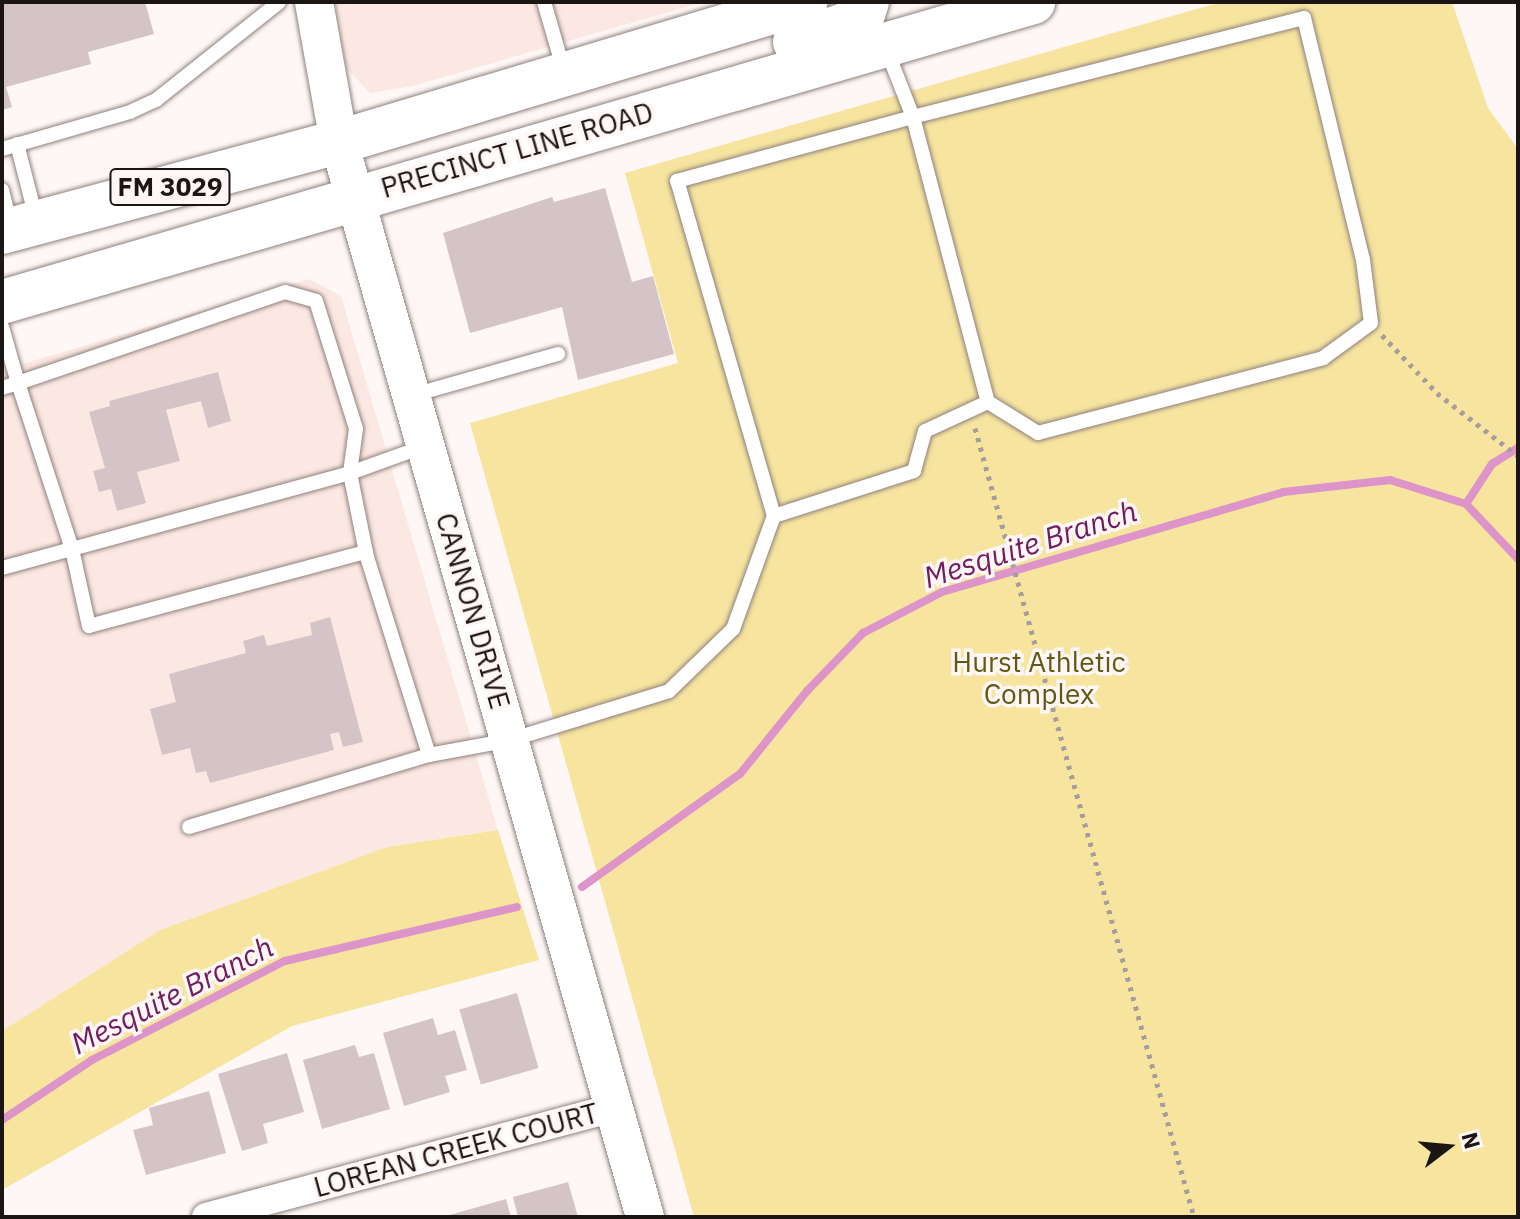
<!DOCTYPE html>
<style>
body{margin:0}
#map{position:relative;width:1520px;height:1219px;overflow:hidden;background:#fef7f6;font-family:"IBM Plex Sans",sans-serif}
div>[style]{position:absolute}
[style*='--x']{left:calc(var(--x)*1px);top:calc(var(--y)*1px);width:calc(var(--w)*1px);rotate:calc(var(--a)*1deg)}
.built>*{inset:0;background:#fce8e3}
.green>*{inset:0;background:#f6e49f}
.stream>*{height:8px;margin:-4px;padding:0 4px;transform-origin:4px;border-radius:4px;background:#dc94c9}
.building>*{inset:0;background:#d4c4c7;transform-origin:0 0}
.path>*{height:5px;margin-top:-2.5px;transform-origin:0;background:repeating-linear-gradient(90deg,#a59e9d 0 4px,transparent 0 10px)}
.roads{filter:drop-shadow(0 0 2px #8f817d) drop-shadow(0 0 2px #8f817d)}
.lane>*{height:14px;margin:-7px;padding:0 7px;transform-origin:7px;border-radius:7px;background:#fff}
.street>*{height:28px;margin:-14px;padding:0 14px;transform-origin:14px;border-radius:14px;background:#fff}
.secondary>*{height:38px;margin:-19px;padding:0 19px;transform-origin:19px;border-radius:19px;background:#fff}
.primary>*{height:44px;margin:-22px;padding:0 22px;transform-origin:22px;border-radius:22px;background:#fff}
span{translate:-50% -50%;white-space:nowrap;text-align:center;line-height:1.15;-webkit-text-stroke:7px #fef7f6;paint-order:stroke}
.shield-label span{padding:2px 6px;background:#fef7f6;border:2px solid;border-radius:6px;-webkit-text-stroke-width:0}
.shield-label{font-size:26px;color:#1b1514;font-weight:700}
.street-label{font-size:28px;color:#1b1514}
.park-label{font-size:28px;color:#665614}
.water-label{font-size:30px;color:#701c5f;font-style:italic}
.frame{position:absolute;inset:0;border:4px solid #1b1514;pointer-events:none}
.north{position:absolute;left:1408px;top:1107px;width:80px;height:80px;-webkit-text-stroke:6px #fef7f6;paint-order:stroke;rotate:74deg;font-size:22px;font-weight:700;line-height:32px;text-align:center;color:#1b1514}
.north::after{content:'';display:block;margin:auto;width:28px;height:36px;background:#1b1514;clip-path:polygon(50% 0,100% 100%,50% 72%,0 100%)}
</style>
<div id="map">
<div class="built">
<i style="clip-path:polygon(335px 2px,704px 2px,413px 86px,370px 93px,346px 68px)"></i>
<i style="clip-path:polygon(309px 279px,341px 296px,498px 830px,387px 847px,160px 930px,2px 1031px,2px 370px)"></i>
</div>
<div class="green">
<i style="clip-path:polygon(1221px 2px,1452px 2px,1488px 108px,1518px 149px,1518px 1217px,694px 1217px,470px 423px,678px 363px,625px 173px)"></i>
<i style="clip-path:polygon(498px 830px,539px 960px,292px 1026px,2px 1190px,2px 1031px,160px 930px,387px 847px)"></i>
</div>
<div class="stream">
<i style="--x:1466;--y:504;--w:48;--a:-57"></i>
<i style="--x:1492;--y:464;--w:31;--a:-32"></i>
<i style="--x:582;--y:887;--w:194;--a:-35.6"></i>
<i style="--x:740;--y:774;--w:107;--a:-51.1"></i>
<i style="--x:807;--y:691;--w:81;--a:-46"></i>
<i style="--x:863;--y:633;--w:89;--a:-27.4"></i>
<i style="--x:942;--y:592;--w:355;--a:-16.3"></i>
<i style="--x:1283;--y:492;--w:108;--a:-6.4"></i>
<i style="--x:1390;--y:480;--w:80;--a:17.5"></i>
<i style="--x:1466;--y:504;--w:76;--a:46.6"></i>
<i style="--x:2;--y:1120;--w:108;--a:-33.7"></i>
<i style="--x:92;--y:1060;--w:217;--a:-27.2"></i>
<i style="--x:285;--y:961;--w:238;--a:-13.1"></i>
</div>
<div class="building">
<i style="clip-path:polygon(2px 2px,145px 2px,154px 34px,88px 52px,91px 64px,6px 87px,12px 107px,2px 110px)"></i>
<i style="clip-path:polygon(605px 188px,632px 282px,653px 276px,674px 354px,578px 380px,562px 307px,470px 333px,443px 233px,552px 197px,554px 202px)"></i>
<i style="clip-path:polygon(218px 372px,231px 421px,208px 428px,201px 401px,166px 410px,180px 461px,137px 472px,146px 503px,117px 511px,111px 489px,99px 492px,93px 471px,105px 468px,89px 412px,110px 406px,109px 401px)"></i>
<i style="clip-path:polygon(330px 617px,363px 742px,343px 747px,339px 732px,330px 734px,334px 750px,210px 783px,206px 771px,196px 773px,190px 748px,162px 755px,150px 709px,176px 702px,169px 674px,246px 653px,243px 641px,264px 635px,267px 646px,312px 635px,310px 623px)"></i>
<i style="left:517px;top:993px;width:78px;height:60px;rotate:74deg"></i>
<i style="clip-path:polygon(433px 1018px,438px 1035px,455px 1030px,467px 1070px,445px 1076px,450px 1092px,404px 1106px,383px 1033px)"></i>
<i style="clip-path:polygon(355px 1045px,359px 1057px,374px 1053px,390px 1109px,322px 1129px,303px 1060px)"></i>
<i style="clip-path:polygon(287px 1053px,304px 1112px,263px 1124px,268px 1143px,242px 1151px,218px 1074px)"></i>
<i style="clip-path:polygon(209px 1091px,226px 1153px,146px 1175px,133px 1130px,153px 1125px,149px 1108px)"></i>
<i style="clip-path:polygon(568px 1182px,578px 1217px,518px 1217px,513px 1197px)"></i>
<i style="clip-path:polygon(506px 1199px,511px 1217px,446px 1217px,446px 1216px)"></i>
</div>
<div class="path">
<i style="--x:1382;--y:335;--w:80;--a:46.5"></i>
<i style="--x:1437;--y:393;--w:103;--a:37.9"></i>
<i style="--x:975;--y:428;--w:819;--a:74.49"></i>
</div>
<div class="roads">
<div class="lane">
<i style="--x:544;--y:2;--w:72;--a:73.8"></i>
<i style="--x:17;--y:144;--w:76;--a:75.6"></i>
<i style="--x:2;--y:149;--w:133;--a:-16.1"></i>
<i style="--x:130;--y:112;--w:29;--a:-25"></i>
<i style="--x:156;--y:100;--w:157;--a:-38.5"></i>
<i style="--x:2;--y:190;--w:36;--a:76"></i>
<i style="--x:2;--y:327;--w:58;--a:74.1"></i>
<i style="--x:18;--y:383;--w:17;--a:163"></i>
<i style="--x:413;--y:395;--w:151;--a:-15.8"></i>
<i style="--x:425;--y:446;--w:80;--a:160.2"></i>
<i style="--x:350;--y:473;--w:86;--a:78.6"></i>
<i style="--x:367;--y:557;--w:207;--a:72.6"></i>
<i style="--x:429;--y:755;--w:82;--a:-10.5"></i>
<i style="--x:510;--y:740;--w:166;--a:-17.1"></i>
<i style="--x:669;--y:691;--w:89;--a:-44.1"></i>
<i style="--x:733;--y:629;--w:120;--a:-70.1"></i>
<i style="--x:774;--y:516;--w:349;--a:-106.1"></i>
<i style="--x:677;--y:181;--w:245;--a:-15.2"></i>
<i style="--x:913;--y:117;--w:71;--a:-111.5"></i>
<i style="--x:774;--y:516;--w:147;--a:-17.8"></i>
<i style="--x:914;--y:471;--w:41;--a:-74.6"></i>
<i style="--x:925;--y:431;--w:69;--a:-24.7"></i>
<i style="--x:988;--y:402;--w:59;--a:31.8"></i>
<i style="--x:1038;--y:433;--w:295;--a:-14.7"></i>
<i style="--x:1323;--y:358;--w:59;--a:-36.1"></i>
<i style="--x:1371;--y:323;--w:64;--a:-97.2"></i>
<i style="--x:1363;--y:260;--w:249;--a:-103.7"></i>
<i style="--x:1304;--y:18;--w:403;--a:165.8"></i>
<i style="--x:913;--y:117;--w:295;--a:75.3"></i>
<i style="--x:2;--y:568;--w:73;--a:-15.2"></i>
<i style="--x:72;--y:549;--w:175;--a:-108"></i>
<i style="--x:18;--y:383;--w:282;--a:-18.8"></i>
<i style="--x:285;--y:292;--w:32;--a:16"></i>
<i style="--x:316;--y:301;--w:134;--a:72.6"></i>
<i style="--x:356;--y:429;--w:44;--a:97.8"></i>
<i style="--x:350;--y:473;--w:288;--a:164.7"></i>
<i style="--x:72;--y:549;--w:79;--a:77.6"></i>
<i style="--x:89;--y:626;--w:287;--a:-15"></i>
<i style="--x:189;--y:827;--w:251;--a:-16.7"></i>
</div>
<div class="street">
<i style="--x:206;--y:1217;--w:422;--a:-15"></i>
</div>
<div class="secondary">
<i style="--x:314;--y:2;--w:142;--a:79.9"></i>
<i style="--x:339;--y:142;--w:1118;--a:74.11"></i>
</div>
<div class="primary">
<i style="--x:795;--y:42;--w:53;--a:-18.8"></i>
<i style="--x:845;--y:25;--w:21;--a:-31"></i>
<i style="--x:863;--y:14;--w:13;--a:-72"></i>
<i style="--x:2;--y:232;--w:349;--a:-15"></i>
<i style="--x:339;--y:142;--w:487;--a:-16.7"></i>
<i style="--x:2;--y:302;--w:1074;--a:-16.22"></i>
</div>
</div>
<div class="shield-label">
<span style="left:170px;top:187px">FM 3029</span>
</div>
<div class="street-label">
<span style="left:517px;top:150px;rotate:-16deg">PRECINCT LINE ROAD</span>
<span style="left:473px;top:611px;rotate:74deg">CANNON DRIVE</span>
<span style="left:456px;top:1150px;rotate:-15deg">LOREAN CREEK COURT</span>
</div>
<div class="park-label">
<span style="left:1039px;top:678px">Hurst Athletic<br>Complex</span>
</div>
<div class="water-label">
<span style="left:1030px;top:544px;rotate:-18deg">Mesquite Branch</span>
<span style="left:172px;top:995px;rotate:-27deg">Mesquite Branch</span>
</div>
<div class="frame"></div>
<div class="north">N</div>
</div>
